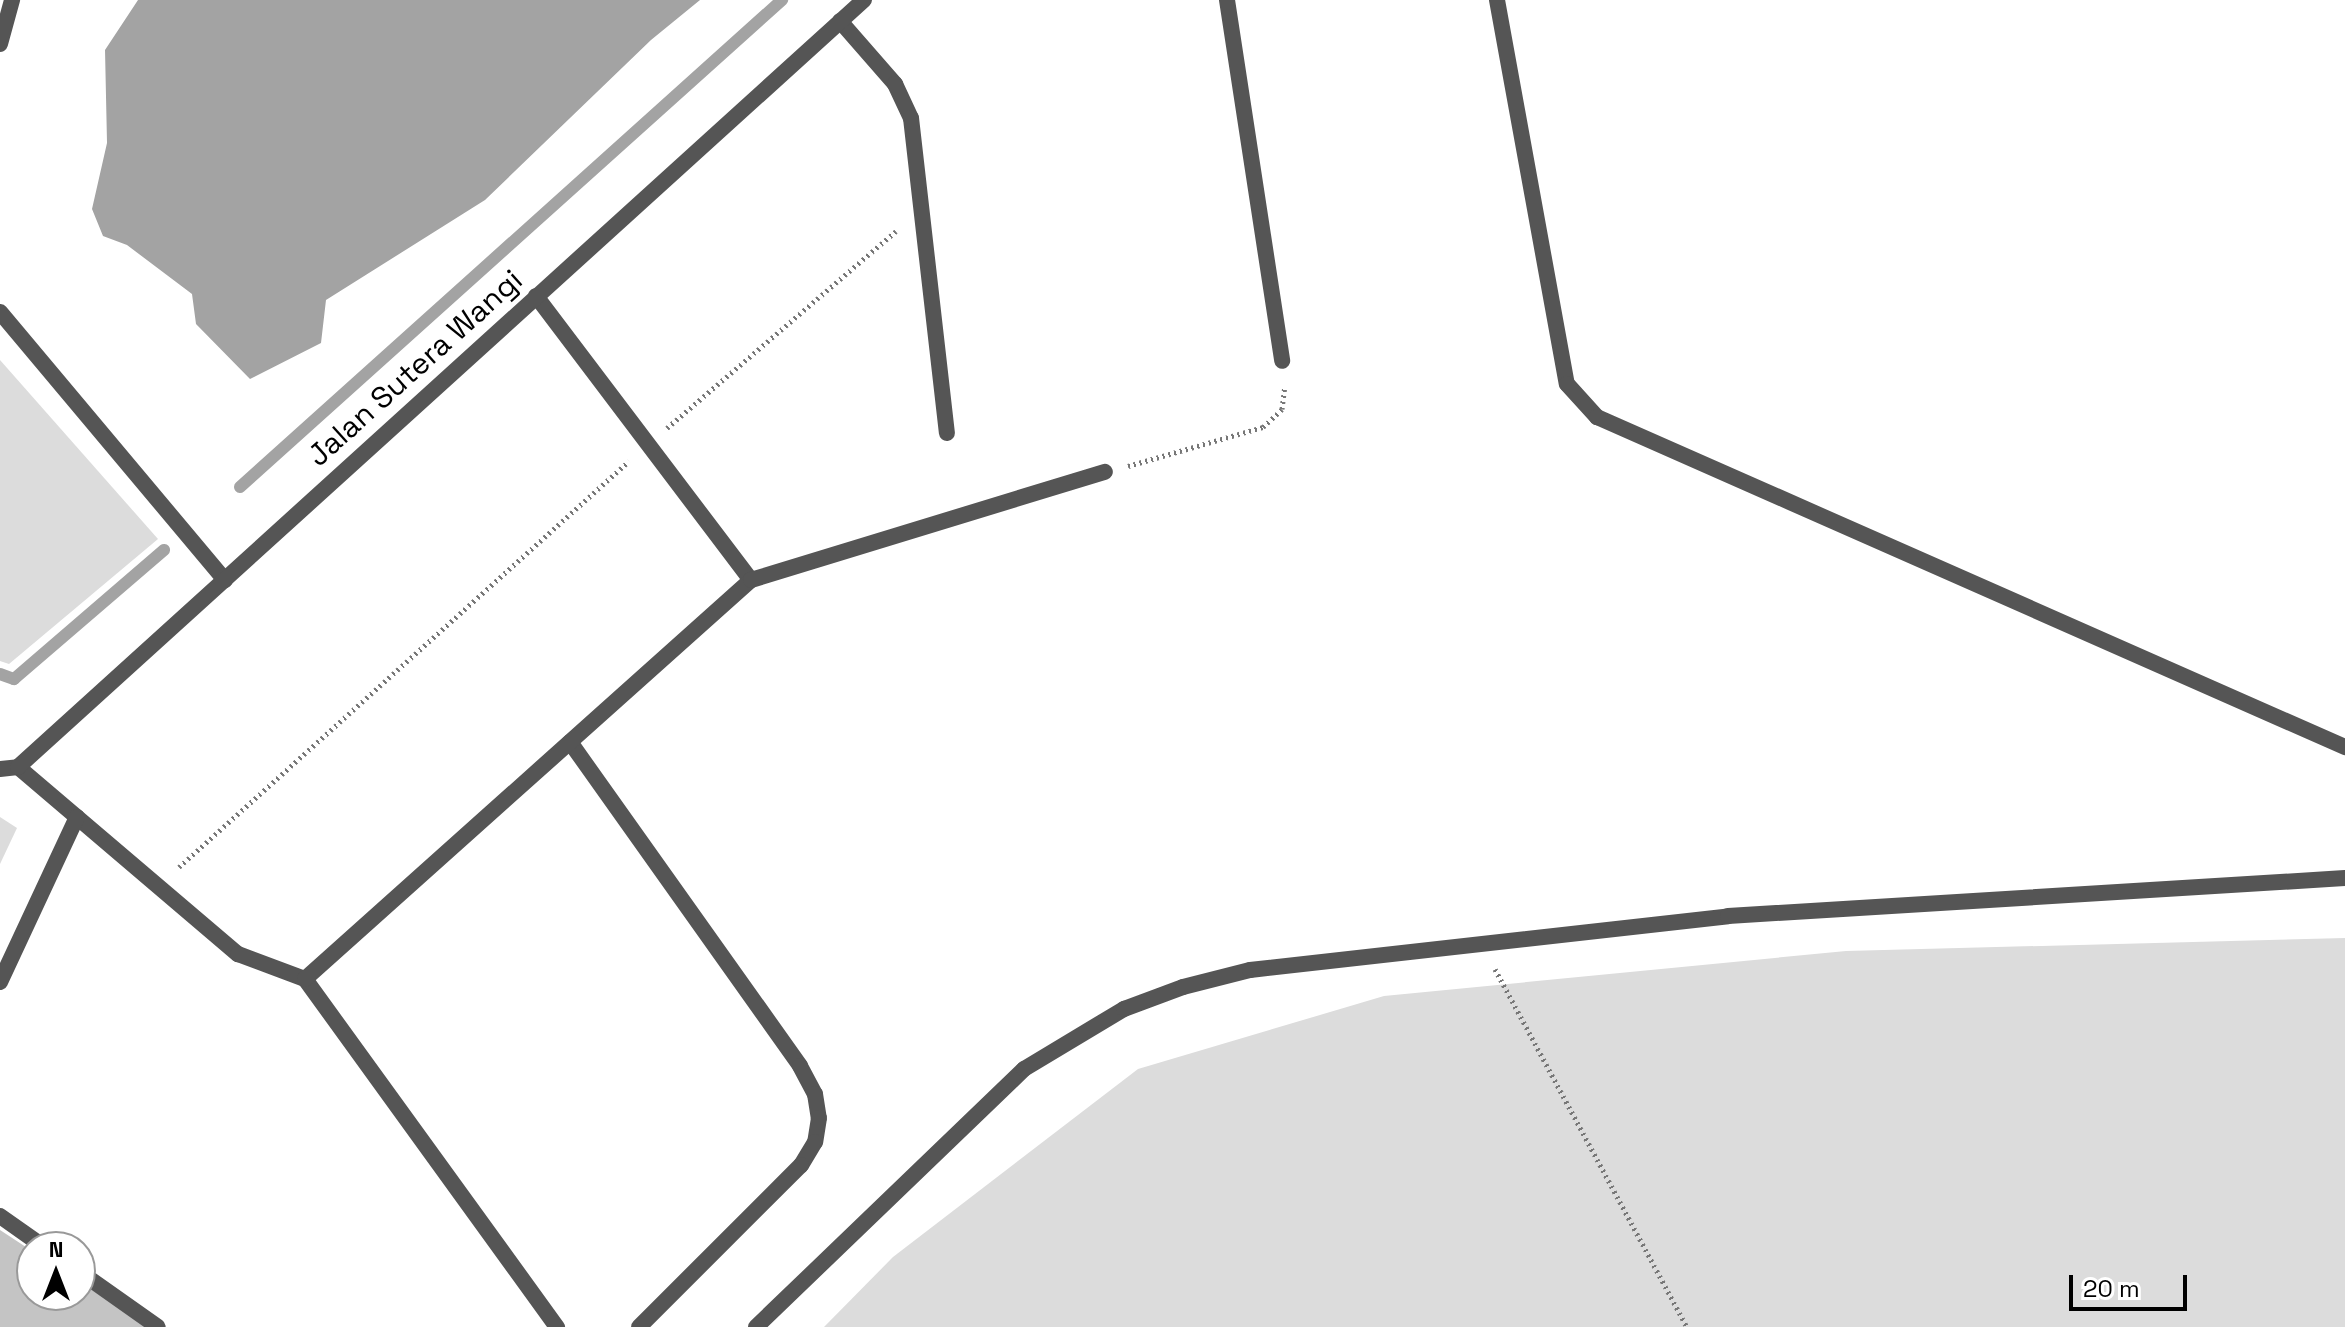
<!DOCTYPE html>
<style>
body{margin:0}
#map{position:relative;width:2345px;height:1327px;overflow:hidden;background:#fff;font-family:"Space Grotesk",sans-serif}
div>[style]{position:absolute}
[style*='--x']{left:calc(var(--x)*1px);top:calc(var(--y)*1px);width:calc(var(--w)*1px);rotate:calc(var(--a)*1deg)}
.green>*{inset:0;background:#dcdcdc}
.water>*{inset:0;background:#a3a3a3}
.stream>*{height:12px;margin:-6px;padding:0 6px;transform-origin:6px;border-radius:6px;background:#a3a3a3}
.building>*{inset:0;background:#c4c4c4}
.path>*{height:5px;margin-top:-2.5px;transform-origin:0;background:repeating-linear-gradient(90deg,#777 0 2px,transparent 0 6px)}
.lane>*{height:16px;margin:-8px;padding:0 8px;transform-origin:8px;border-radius:8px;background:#555}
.street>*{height:16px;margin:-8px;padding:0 8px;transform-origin:8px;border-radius:8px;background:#555}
span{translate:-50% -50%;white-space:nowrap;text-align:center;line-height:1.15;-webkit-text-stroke:6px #fff;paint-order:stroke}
.street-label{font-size:30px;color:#000}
.north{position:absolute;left:16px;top:1231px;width:80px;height:80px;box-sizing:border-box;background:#fff;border:2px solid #999;border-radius:50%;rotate:0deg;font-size:22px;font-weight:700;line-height:32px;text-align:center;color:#000}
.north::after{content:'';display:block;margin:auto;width:28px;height:36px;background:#000;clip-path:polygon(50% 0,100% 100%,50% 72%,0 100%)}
.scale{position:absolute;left:2069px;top:1275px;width:118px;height:36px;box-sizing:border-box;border:4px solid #000;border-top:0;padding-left:10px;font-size:24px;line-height:28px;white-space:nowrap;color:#000;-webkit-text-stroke:6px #fff;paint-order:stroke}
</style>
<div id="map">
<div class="green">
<i style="clip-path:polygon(0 360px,158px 539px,9px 664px,0 661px)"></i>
<i style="clip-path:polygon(0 817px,17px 828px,0 864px)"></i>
<i style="clip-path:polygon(2345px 938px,2345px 1327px,824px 1327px,893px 1257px,1138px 1069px,1384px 996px,1846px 951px)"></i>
</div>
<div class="water">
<i style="clip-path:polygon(138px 0,700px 0,651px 40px,485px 200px,326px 300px,321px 343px,250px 379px,196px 324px,192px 294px,127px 245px,103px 236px,92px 209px,107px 143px,105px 50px)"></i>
</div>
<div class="stream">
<i style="--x:240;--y:487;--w:729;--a:-41.94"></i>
<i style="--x:0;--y:674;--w:15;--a:20"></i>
<i style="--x:14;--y:679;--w:198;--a:-40.7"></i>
</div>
<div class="building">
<i style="clip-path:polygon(0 1230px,32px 1251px,32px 1295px,80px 1295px,80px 1282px,149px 1327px,0 1327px)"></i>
</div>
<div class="path">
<i style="--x:667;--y:428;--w:302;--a:-40.7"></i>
<i style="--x:1128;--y:466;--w:141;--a:-16.1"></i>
<i style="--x:1263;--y:427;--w:26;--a:-43"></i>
<i style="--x:1282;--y:409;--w:23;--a:-83"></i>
<i style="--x:179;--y:867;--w:606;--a:-42.06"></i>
<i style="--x:1495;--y:969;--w:406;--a:61.8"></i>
</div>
<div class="lane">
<i style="--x:1497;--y:0;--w:390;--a:79.7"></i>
<i style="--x:1567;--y:384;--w:45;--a:47.7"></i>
<i style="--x:1597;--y:417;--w:818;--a:23.81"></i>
<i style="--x:536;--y:296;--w:356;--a:52.9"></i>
</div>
<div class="street">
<i style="--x:1227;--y:0;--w:365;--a:81.3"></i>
<i style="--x:840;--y:21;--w:84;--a:48.9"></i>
<i style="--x:895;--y:84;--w:38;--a:65"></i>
<i style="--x:911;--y:118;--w:317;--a:83.5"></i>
<i style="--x:0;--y:44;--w:46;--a:-74.7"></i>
<i style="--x:0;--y:312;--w:350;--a:50"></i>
<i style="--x:570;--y:742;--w:397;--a:54.6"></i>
<i style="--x:800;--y:1066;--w:32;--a:62"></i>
<i style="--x:815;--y:1094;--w:24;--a:81"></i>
<i style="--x:819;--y:1118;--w:24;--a:99"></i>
<i style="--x:815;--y:1142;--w:27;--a:121"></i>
<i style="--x:801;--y:1165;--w:229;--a:135"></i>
<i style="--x:18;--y:767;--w:289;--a:40.4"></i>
<i style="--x:238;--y:954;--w:72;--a:20.5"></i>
<i style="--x:305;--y:979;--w:430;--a:54.1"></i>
<i style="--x:0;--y:769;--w:18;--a:-6"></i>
<i style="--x:18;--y:767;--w:1142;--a:-42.2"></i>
<i style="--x:305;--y:979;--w:598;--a:-41.82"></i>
<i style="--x:751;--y:580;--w:370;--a:-17"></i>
<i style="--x:0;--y:982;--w:182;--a:-65"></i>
<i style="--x:0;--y:1216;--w:54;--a:35.2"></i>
<i style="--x:80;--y:1272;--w:95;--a:35.2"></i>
<i style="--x:756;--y:1327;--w:372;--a:-43.9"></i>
<i style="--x:1024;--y:1069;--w:117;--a:-31"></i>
<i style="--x:1124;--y:1009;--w:63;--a:-20.4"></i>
<i style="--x:1183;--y:987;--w:69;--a:-14.2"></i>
<i style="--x:1250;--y:970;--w:481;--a:-6.4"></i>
<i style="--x:1728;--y:916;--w:618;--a:-3.52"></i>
</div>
<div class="street-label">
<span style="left:415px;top:368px;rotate:-42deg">Jalan Sutera Wangi</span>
</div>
<div class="north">N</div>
<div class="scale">20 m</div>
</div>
